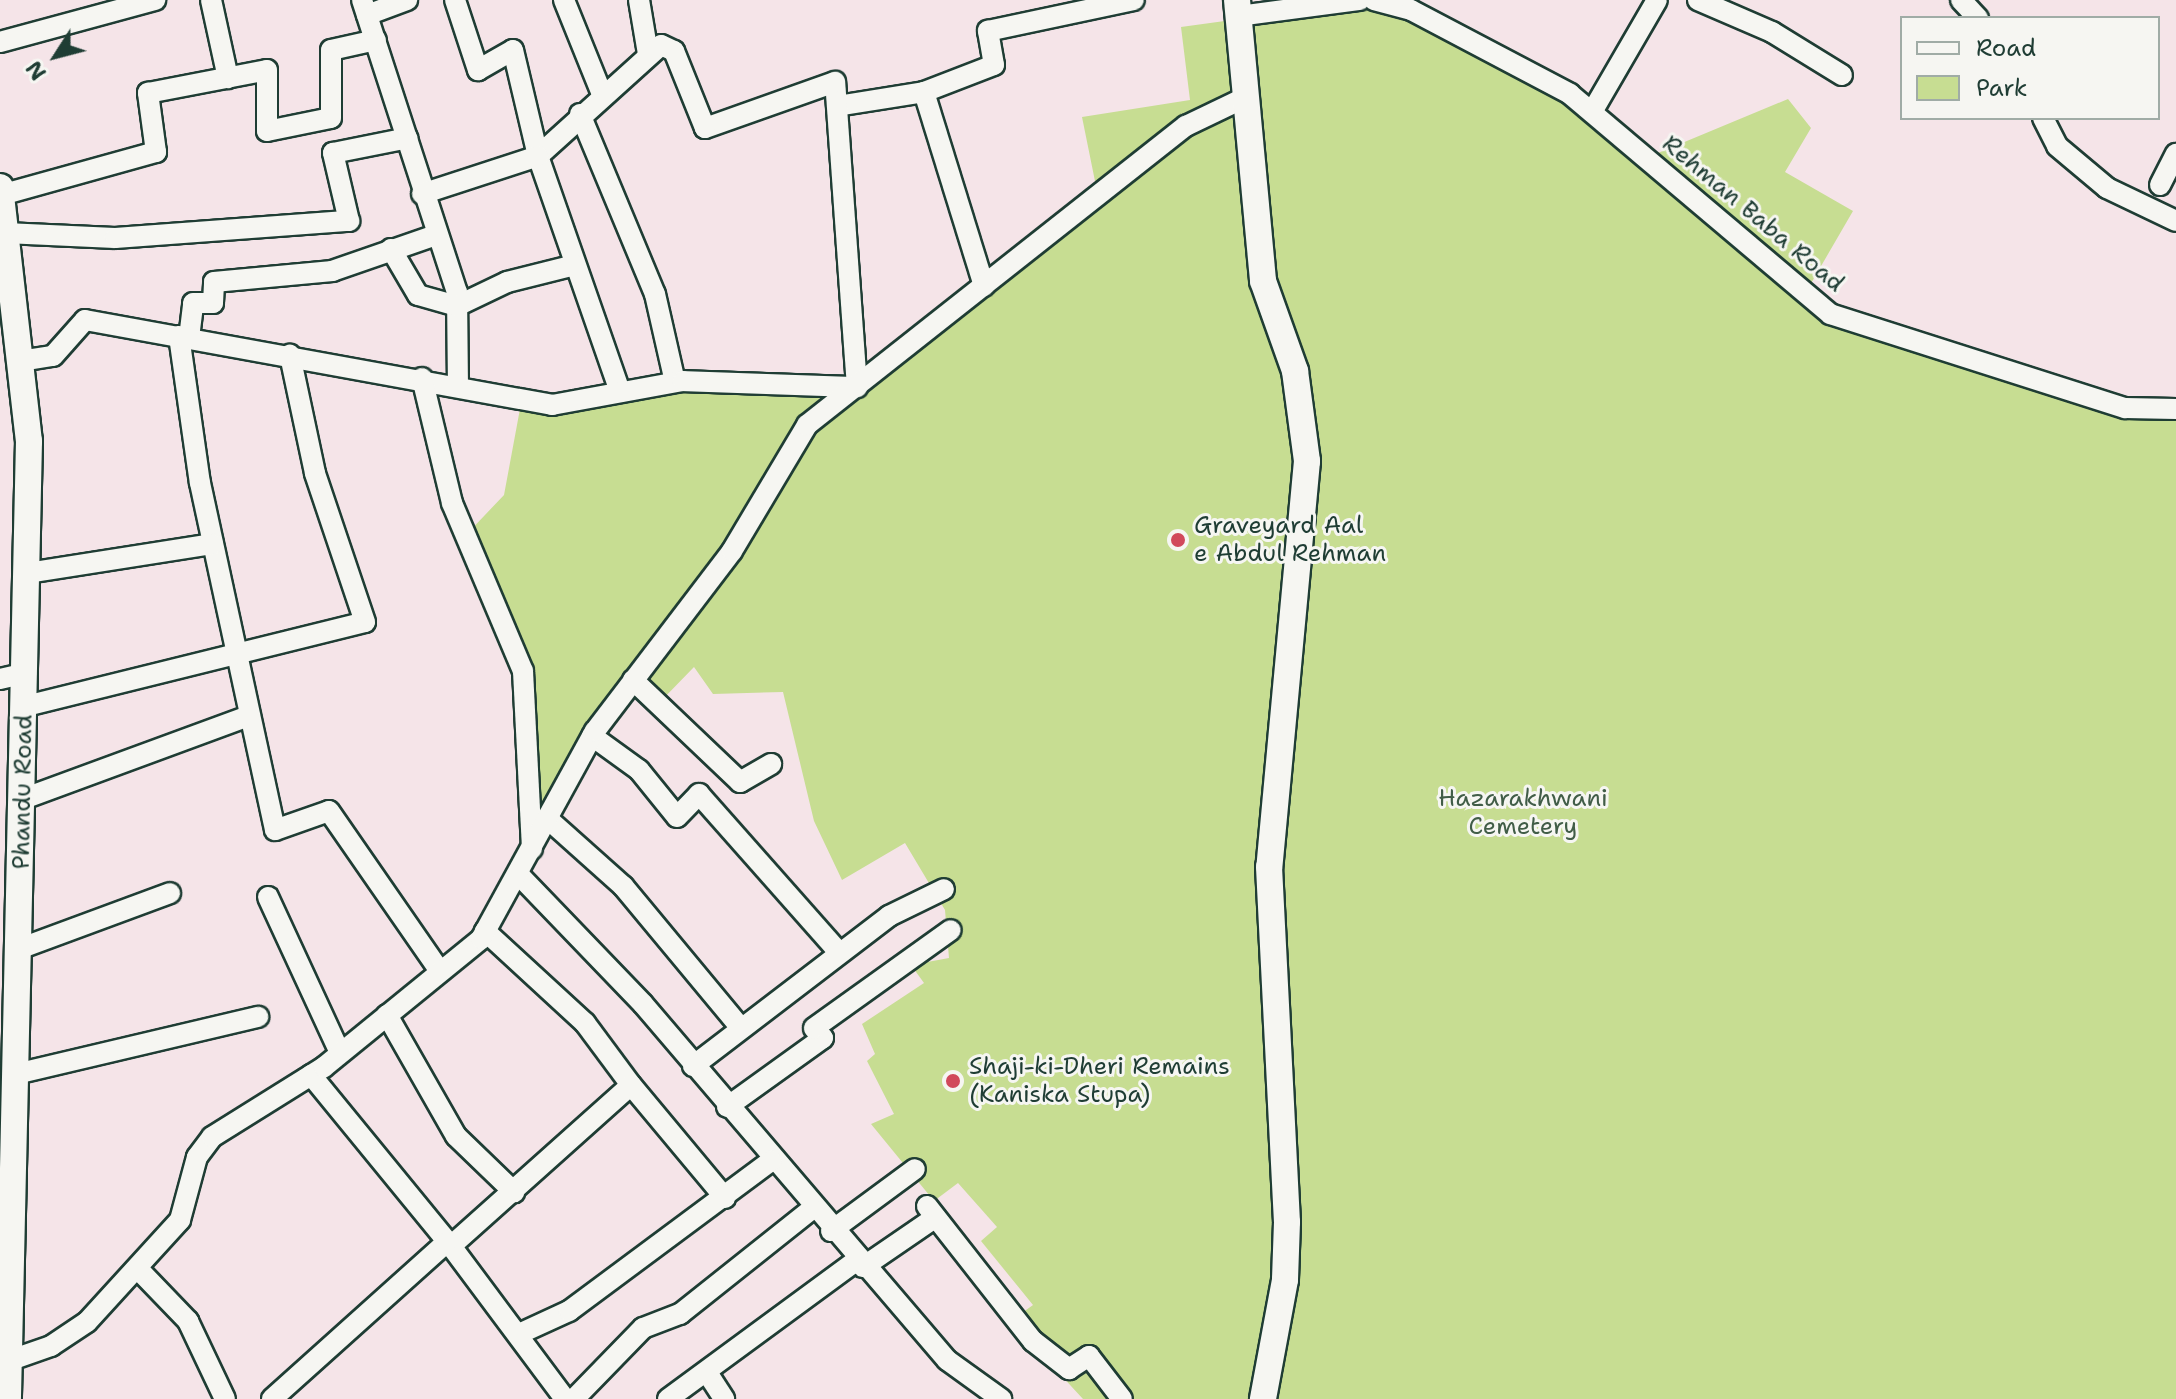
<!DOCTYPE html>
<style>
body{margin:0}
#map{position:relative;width:2176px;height:1399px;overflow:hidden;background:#f5e4e8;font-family:"Shantell Sans",sans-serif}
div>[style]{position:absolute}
.green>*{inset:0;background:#c7dd92}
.roads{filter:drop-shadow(2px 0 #1f3d34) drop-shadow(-2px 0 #1f3d34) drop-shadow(0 2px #1f3d34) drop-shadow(0 -2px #1f3d34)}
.minor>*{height:20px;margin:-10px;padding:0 10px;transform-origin:10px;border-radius:10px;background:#f6f6f2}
.major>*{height:26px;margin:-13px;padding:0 13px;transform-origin:13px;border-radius:13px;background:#f6f6f2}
.dots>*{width:22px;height:22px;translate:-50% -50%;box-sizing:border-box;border:4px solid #f6f6f2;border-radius:50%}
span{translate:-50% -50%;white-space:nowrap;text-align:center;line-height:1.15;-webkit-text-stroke:6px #f6f6f2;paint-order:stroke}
.street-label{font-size:24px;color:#1f3d34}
.poi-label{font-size:24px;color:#1f3d34}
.left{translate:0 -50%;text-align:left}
.park-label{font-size:24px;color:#415d47}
.legend{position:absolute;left:1900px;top:16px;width:260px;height:104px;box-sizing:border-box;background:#f6f6f2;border:2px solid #a0aca6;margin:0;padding:10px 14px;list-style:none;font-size:24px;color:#1f3d34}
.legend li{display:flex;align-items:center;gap:16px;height:40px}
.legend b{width:40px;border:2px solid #a0aca6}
.north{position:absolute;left:16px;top:16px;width:80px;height:80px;-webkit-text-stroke:6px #f6f6f2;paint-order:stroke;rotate:234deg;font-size:22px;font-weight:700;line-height:32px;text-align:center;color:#1f3d34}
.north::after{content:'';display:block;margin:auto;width:28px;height:36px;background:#1f3d34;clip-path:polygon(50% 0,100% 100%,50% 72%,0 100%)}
</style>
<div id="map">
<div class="green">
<div style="clip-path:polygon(1376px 0,1570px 94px,1646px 158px,1788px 99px,1811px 128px,1785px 172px,1853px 211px,1806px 292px,1830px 314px,2125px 407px,2176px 409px,2176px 1399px,1083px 1399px,1011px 1321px,1033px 1305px,981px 1241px,997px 1227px,958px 1183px,934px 1201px,871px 1124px,894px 1114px,867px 1061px,875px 1054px,862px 1024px,924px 983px,911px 965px,949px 958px,945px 910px,905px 843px,842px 880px,814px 821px,783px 692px,713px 694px,694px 667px,660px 702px,637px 675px,532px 849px,523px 671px,465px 536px,504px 495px,522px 398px,552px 405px,683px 381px,857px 387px,1098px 196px,1082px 117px,1190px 100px,1181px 27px)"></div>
</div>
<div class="roads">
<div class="minor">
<div style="left:211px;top:0;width:80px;rotate:77.7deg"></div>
<div style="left:362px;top:0;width:307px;rotate:72deg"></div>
<div style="left:457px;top:292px;width:92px;rotate:89.4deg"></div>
<div style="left:455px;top:0;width:74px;rotate:71.8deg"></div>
<div style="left:478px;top:70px;width:40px;rotate:-29.7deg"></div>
<div style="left:513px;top:50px;width:109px;rotate:76.7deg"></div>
<div style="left:538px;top:156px;width:250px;rotate:70.8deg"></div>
<div style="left:564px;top:0;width:101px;rotate:68deg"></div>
<div style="left:639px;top:0;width:55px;rotate:80.5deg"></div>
<div style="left:1374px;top:0;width:38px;rotate:15deg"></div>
<div style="left:1411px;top:10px;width:180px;rotate:27.8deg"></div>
<div style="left:1570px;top:94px;width:341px;rotate:40.2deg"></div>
<div style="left:1830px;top:314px;width:310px;rotate:17.7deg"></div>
<div style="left:2125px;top:408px;width:51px;rotate:1.1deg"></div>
<div style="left:1698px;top:0;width:81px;rotate:23.4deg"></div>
<div style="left:1772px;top:32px;width:82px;rotate:31.6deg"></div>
<div style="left:1961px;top:0;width:25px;rotate:47deg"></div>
<div style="left:367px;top:15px;width:43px;rotate:-20.6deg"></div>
<div style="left:1238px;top:16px;width:123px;rotate:-7.5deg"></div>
<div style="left:0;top:42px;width:161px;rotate:-15.2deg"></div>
<div style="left:924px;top:92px;width:203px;rotate:72.8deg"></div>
<div style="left:837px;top:106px;width:88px;rotate:-9.1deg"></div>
<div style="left:924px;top:92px;width:75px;rotate:-21.1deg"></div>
<div style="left:994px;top:65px;width:35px;rotate:-100deg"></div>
<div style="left:988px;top:31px;width:149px;rotate:-12deg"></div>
<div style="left:1592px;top:112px;width:129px;rotate:-59.9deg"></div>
<div style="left:580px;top:114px;width:195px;rotate:67.4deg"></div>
<div style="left:655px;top:294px;width:90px;rotate:77.2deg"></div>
<div style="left:2043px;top:118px;width:31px;rotate:63deg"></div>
<div style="left:2057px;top:146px;width:65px;rotate:40deg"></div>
<div style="left:2107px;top:188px;width:76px;rotate:25.6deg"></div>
<div style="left:2160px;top:185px;width:35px;rotate:-63deg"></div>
<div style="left:1px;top:195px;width:161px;rotate:-15.5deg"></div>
<div style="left:156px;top:152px;width:60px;rotate:-97.7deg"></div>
<div style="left:148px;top:93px;width:121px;rotate:-10.9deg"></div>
<div style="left:267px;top:70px;width:61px;rotate:90deg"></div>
<div style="left:267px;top:131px;width:65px;rotate:-11.5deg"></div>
<div style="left:331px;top:118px;width:68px;rotate:-90deg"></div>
<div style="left:331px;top:50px;width:46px;rotate:-12.5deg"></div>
<div style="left:5px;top:233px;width:110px;rotate:2.6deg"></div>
<div style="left:115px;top:238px;width:235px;rotate:-4.2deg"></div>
<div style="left:349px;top:221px;width:70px;rotate:-103.2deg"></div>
<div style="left:333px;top:153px;width:76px;rotate:-11.3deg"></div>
<div style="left:391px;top:249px;width:53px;rotate:59.6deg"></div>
<div style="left:418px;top:295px;width:41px;rotate:15.8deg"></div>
<div style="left:457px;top:306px;width:55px;rotate:-25.6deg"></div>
<div style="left:507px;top:282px;width:70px;rotate:-14deg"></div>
<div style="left:179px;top:336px;width:148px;rotate:81.9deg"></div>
<div style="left:200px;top:483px;width:355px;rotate:77.8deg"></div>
<div style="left:275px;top:830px;width:57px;rotate:-19.4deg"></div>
<div style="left:329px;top:811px;width:193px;rotate:55.3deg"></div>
<div style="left:189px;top:338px;width:35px;rotate:-83deg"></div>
<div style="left:193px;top:303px;width:20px"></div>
<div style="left:213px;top:303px;width:21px;rotate:-87deg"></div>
<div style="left:214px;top:282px;width:119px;rotate:-5.3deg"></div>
<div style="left:332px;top:271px;width:110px;rotate:-19.1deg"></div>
<div style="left:20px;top:361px;width:33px;rotate:-9deg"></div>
<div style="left:53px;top:356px;width:48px;rotate:-48.4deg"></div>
<div style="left:85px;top:320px;width:475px;rotate:10.3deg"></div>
<div style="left:552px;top:405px;width:133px;rotate:-10.4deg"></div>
<div style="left:683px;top:381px;width:174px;rotate:2deg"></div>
<div style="left:857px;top:387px;width:306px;rotate:-94.1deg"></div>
<div style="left:835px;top:82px;width:138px;rotate:160.5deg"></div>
<div style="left:705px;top:128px;width:83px;rotate:-111.9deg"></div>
<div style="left:674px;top:51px;width:14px;rotate:-155deg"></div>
<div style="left:661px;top:45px;width:166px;rotate:137.9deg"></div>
<div style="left:538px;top:156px;width:122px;rotate:161.9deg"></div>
<div style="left:422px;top:378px;width:129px;rotate:76.5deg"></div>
<div style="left:452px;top:503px;width:182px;rotate:67.1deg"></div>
<div style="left:523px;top:671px;width:178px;rotate:87.1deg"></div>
<div style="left:27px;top:573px;width:188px;rotate:-8.9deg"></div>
<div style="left:0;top:679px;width:27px;rotate:-13deg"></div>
<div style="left:633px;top:680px;width:148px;rotate:43.6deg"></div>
<div style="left:740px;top:782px;width:36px;rotate:-30deg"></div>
<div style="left:26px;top:706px;width:349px;rotate:-13.9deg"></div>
<div style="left:365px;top:622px;width:157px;rotate:-108.6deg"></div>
<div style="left:315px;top:473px;width:121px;rotate:-102deg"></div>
<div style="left:592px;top:736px;width:58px;rotate:35.9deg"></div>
<div style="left:639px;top:770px;width:60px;rotate:51deg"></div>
<div style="left:677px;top:817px;width:32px;rotate:-46deg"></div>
<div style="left:699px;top:794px;width:211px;rotate:48.5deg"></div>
<div style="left:23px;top:799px;width:240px;rotate:-20.2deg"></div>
<div style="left:548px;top:819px;width:101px;rotate:41.8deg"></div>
<div style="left:623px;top:886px;width:185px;rotate:50.3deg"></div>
<div style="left:518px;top:874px;width:180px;rotate:46.1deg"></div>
<div style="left:643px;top:1004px;width:468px;rotate:49.5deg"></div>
<div style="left:947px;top:1360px;width:67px;rotate:35.8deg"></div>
<div style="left:268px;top:897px;width:172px;rotate:65.2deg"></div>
<div style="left:485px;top:931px;width:136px;rotate:42.6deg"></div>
<div style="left:585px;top:1023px;width:77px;rotate:53.4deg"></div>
<div style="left:19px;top:949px;width:161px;rotate:-20.3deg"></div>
<div style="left:387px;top:1015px;width:139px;rotate:60.3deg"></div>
<div style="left:456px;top:1136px;width:81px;rotate:44deg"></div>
<div style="left:693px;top:1066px;width:247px;rotate:-37.4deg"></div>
<div style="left:889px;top:916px;width:61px;rotate:-26.1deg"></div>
<div style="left:16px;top:1074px;width:249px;rotate:-13.3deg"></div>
<div style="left:311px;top:1075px;width:221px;rotate:50.7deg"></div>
<div style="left:451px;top:1246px;width:241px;rotate:-41.8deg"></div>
<div style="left:631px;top:1085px;width:147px;rotate:50.2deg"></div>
<div style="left:727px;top:1107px;width:118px;rotate:-35.7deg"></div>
<div style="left:823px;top:1038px;width:13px;rotate:-132deg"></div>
<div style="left:814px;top:1028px;width:168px;rotate:-35.6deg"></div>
<div style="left:927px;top:1206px;width:172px;rotate:51.9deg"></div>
<div style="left:1033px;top:1341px;width:46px;rotate:37.9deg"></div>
<div style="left:1069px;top:1369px;width:24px;rotate:-33deg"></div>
<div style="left:1089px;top:1356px;width:54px;rotate:52.5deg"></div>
<div style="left:831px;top:1231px;width:104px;rotate:-36.4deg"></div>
<div style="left:451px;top:1246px;width:191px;rotate:53.3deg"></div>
<div style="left:863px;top:1267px;width:88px;rotate:-34.4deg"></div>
<div style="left:139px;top:1270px;width:71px;rotate:46.1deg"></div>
<div style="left:188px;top:1321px;width:86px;rotate:64.6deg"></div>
<div style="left:521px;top:1333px;width:53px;rotate:-24.6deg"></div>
<div style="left:569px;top:1311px;width:252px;rotate:-36.6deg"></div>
<div style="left:0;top:1355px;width:10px;rotate:37deg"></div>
<div style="left:8px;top:1361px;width:46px;rotate:-19.2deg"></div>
<div style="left:51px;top:1346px;width:43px;rotate:-33.7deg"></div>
<div style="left:87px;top:1322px;width:138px;rotate:-47.6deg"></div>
<div style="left:180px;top:1220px;width:65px;rotate:-74.9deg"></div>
<div style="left:197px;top:1157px;width:25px;rotate:-53deg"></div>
<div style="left:212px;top:1137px;width:132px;rotate:-32deg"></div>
<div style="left:324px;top:1067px;width:203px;rotate:-39.2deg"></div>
<div style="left:481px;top:939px;width:237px;rotate:-61.3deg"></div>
<div style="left:595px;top:731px;width:226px;rotate:-52.7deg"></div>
<div style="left:732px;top:551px;width:147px;rotate:-59.2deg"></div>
<div style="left:807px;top:425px;width:483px;rotate:-38.3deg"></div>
<div style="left:1186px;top:126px;width:62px;rotate:-25.7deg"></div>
<div style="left:708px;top:1374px;width:30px;rotate:57deg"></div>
<div style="left:272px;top:1399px;width:235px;rotate:-41.9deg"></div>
<div style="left:574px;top:1399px;width:99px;rotate:-45.8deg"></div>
<div style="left:643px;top:1328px;width:40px;rotate:-21deg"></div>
<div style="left:680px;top:1314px;width:169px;rotate:-38.5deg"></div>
<div style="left:668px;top:1399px;width:235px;rotate:-36.3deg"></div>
</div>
<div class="major">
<div style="left:1237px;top:0;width:282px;rotate:84.7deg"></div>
<div style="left:1263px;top:281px;width:96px;rotate:70.4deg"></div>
<div style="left:1295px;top:371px;width:91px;rotate:82.4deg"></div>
<div style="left:1307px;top:461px;width:408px;rotate:95.3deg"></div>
<div style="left:1269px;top:867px;width:355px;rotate:87.1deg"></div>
<div style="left:1287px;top:1222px;width:58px;rotate:92deg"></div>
<div style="left:1285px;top:1280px;width:121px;rotate:100.5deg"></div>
<div style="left:0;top:187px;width:256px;rotate:83.5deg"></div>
<div style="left:29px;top:441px;width:958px;rotate:91.26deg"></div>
</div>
</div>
<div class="dots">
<div style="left:1178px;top:540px;background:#d1495b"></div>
<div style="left:953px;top:1081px;background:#d1495b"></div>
</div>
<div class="street-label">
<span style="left:1753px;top:214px;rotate:40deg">Rehman Baba Road</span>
<span style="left:23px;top:792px;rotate:-89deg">Phandu Road</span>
</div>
<div class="poi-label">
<span class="left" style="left:1194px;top:540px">Graveyard Aal<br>e Abdul Rehman</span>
<span class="left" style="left:969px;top:1081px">Shaji-ki-Dheri Remains<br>(Kaniska Stupa)</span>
</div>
<div class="park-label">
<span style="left:1523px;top:813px">Hazarakhwani<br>Cemetery</span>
</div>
<ul class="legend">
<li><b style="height:10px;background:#f6f6f2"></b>Road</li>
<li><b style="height:22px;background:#c7dd92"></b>Park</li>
</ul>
<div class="north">N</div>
</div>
